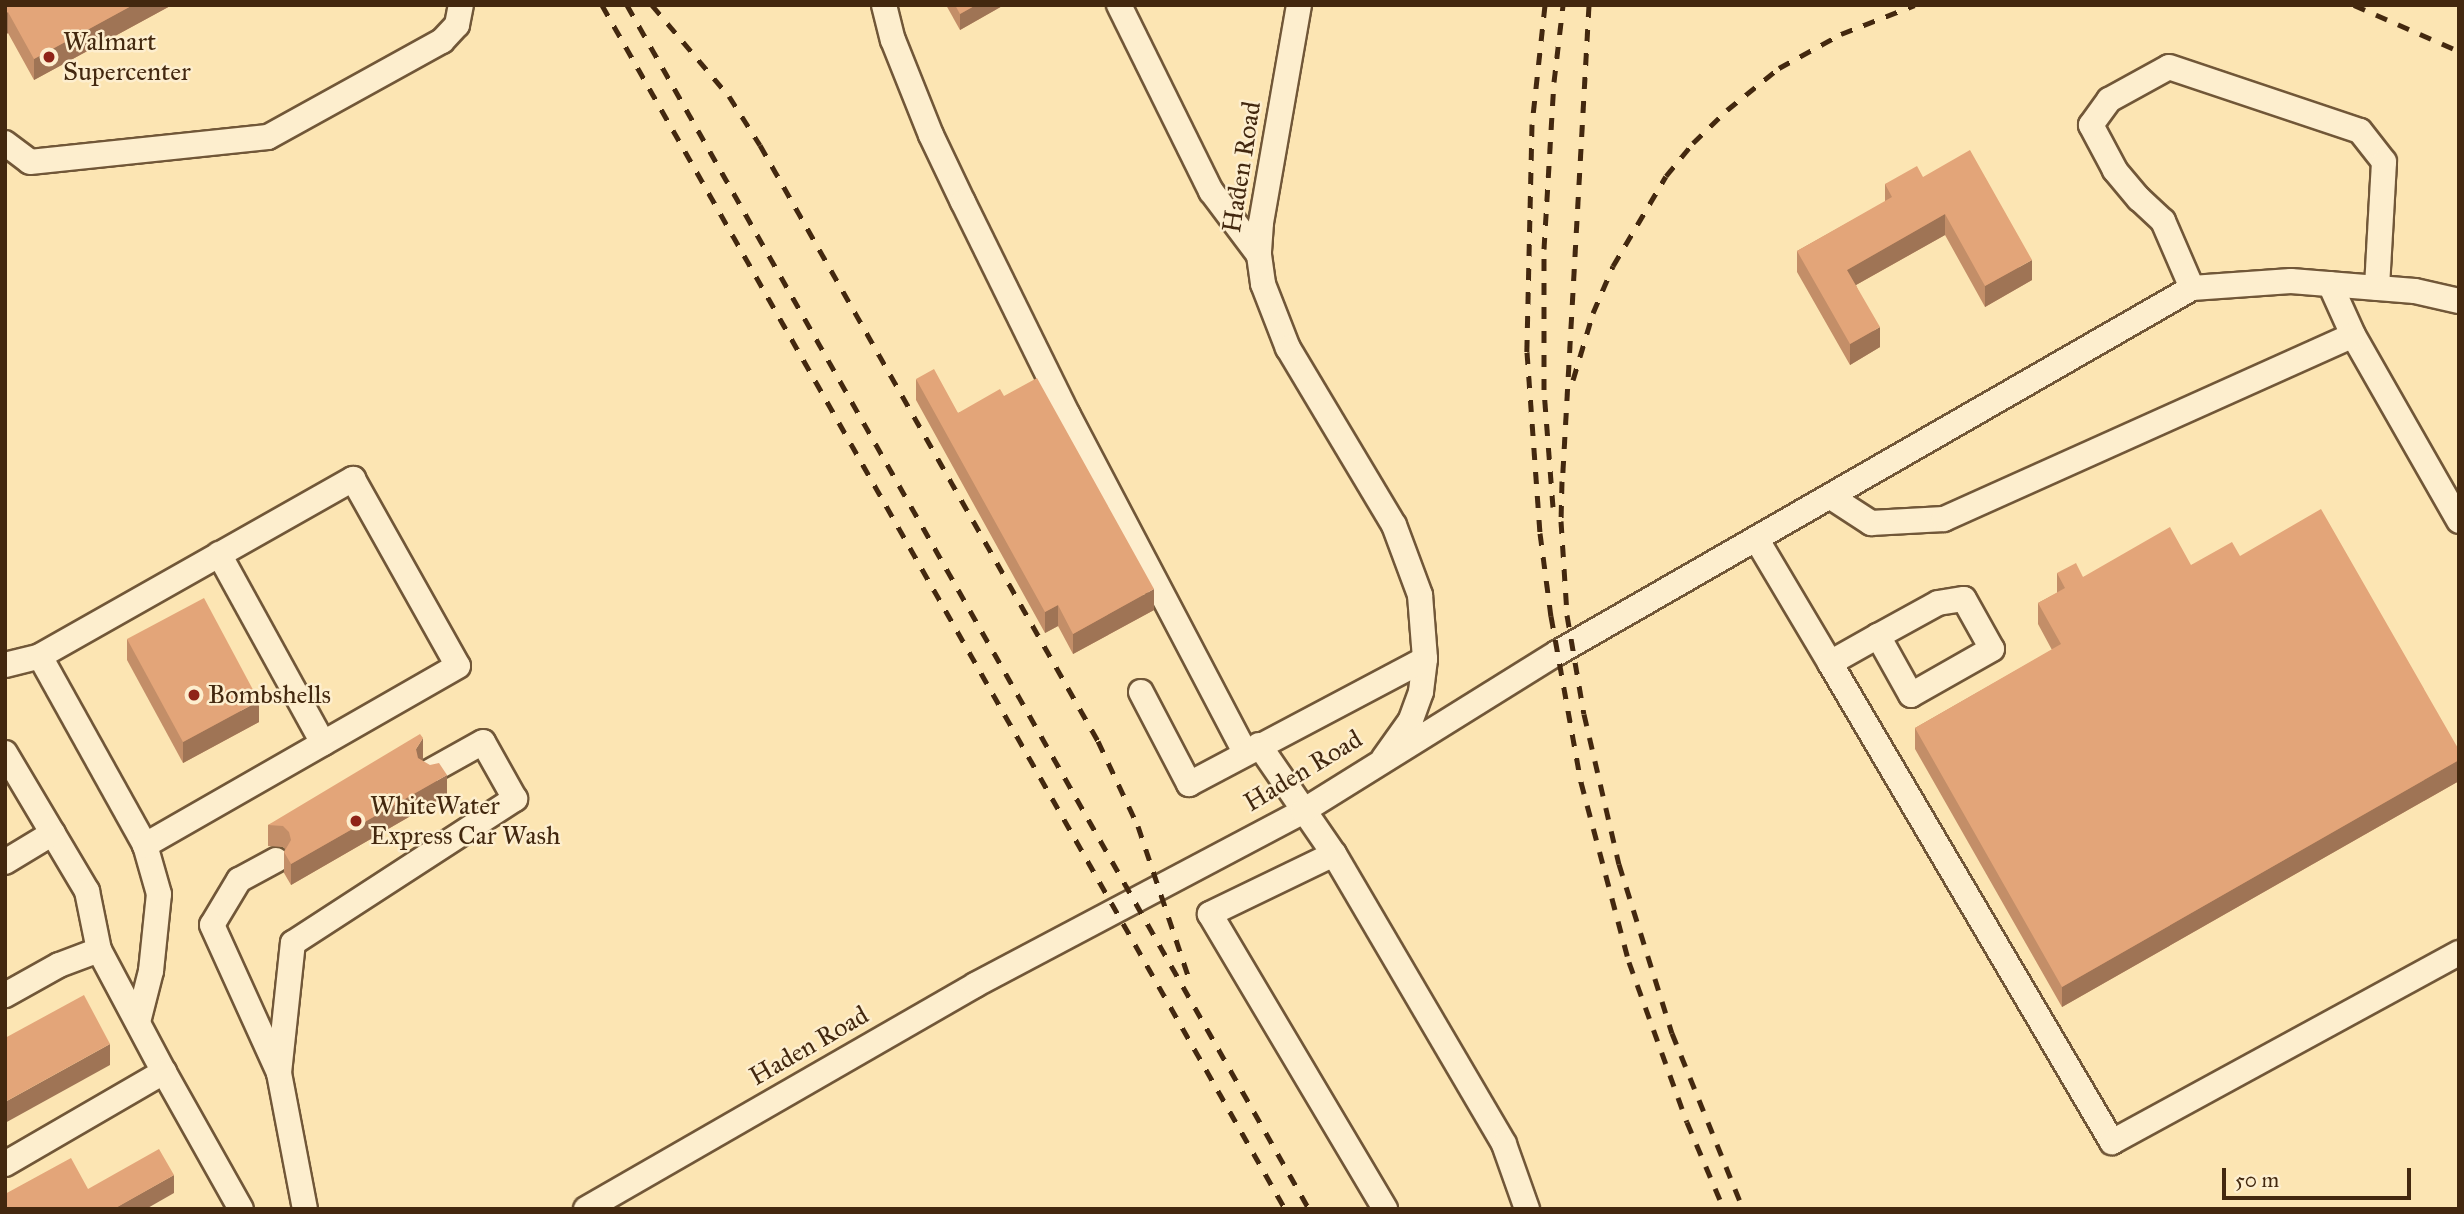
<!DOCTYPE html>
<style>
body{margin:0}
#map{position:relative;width:2464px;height:1214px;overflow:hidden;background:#fce5b3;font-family:"IM FELL Great Primer",serif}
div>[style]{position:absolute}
.roads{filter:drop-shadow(2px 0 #715738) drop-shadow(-2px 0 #715738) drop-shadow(0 2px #715738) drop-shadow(0 -2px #715738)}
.minor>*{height:24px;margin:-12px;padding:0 12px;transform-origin:12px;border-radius:12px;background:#fdeece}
.rail>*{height:5px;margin-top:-2.5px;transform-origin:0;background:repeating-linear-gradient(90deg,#43280f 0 12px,transparent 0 24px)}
.wall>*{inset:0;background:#c38e68}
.shaded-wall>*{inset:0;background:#9f7455}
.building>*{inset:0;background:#e3a579}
.dots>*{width:19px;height:19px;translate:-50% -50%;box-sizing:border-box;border:4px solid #fdeece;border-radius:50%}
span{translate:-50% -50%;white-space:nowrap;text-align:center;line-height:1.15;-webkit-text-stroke:5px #fdeece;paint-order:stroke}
.poi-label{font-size:26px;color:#43280f}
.left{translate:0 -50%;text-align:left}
.street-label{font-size:26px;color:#43280f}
.frame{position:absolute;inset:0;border:7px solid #43280f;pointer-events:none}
.scale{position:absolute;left:2222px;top:1168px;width:189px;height:32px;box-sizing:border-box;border:4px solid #43280f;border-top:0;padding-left:9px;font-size:21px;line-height:24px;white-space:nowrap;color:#43280f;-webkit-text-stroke:5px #fdeece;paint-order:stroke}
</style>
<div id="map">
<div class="roads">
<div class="minor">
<div style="left:884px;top:5px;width:36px;rotate:76deg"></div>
<div style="left:893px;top:40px;width:102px;rotate:68.2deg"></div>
<div style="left:931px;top:135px;width:74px;rotate:64.5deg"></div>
<div style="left:963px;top:202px;width:237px;rotate:63.8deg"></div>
<div style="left:1068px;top:415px;width:381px;rotate:62.3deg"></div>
<div style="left:1119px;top:5px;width:208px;rotate:63.7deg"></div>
<div style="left:1211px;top:191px;width:80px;rotate:53.1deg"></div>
<div style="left:1299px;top:5px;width:221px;rotate:99.9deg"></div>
<div style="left:1261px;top:223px;width:32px;rotate:94deg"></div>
<div style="left:1259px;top:255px;width:29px;rotate:82deg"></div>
<div style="left:1263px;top:284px;width:69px;rotate:68.7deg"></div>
<div style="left:1288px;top:348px;width:206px;rotate:59.1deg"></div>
<div style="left:1394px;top:525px;width:75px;rotate:69.6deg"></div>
<div style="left:1420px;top:595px;width:64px;rotate:85.5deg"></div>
<div style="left:1425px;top:659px;width:33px;rotate:97deg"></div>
<div style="left:1421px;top:692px;width:30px;rotate:110deg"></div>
<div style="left:1411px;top:720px;width:47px;rotate:125.4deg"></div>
<div style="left:5px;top:143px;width:31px;rotate:37deg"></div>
<div style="left:30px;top:162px;width:239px;rotate:-6deg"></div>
<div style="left:268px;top:137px;width:199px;rotate:-28.9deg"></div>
<div style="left:442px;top:41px;width:22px;rotate:-47deg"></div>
<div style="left:457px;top:25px;width:20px;rotate:-79deg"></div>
<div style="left:2330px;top:284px;width:56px;rotate:65.7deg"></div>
<div style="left:2353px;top:335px;width:214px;rotate:60.3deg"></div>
<div style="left:2192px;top:288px;width:73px;rotate:-113.4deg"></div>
<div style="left:2163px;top:221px;width:33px;rotate:-137deg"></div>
<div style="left:2139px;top:199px;width:38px;rotate:-130deg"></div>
<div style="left:2115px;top:170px;width:51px;rotate:-118.1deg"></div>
<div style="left:2091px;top:125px;width:31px;rotate:-54deg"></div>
<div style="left:2109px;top:100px;width:68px;rotate:-28.8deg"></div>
<div style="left:2169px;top:67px;width:201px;rotate:18.5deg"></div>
<div style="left:2360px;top:131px;width:39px;rotate:52deg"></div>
<div style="left:2384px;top:162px;width:126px;rotate:93.2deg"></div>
<div style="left:1831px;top:497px;width:48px;rotate:33deg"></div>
<div style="left:1871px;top:523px;width:73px;rotate:-3.1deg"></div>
<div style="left:1944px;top:519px;width:448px;rotate:-24.2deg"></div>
<div style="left:1757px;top:540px;width:143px;rotate:59.3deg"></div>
<div style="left:1830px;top:663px;width:55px;rotate:-29.4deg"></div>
<div style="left:1878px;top:636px;width:68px;rotate:-28.8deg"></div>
<div style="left:1938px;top:603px;width:26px;rotate:-9deg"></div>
<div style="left:1964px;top:599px;width:57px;rotate:60.8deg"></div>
<div style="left:1992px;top:649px;width:93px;rotate:150.4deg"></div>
<div style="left:1911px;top:695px;width:68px;rotate:-119.2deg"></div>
<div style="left:219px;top:554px;width:216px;rotate:61.2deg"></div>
<div style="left:1830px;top:663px;width:556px;rotate:59.51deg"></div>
<div style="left:2112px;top:1142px;width:395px;rotate:-28.6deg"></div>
<div style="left:5px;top:665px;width:36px;rotate:-14deg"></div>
<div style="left:1141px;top:692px;width:104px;rotate:62.4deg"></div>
<div style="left:1189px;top:784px;width:267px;rotate:-27.9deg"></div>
<div style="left:1259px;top:745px;width:132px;rotate:55.5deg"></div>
<div style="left:1334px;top:854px;width:336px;rotate:59.6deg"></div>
<div style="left:1504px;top:1144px;width:69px;rotate:70.5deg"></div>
<div style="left:5px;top:753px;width:161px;rotate:59.3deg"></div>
<div style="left:87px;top:891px;width:60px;rotate:78.5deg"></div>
<div style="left:99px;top:950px;width:43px;rotate:159.4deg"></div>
<div style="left:59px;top:965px;width:62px;rotate:150.9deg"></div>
<div style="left:1334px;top:854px;width:138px;rotate:154.2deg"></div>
<div style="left:1210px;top:914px;width:343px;rotate:59.3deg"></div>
<div style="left:276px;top:860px;width:42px;rotate:151.6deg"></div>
<div style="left:239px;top:880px;width:52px;rotate:121deg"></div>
<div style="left:212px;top:925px;width:162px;rotate:65.6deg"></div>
<div style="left:279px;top:1073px;width:138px;rotate:79.2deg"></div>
<div style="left:5px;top:862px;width:56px;rotate:-31.1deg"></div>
<div style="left:99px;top:950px;width:138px;rotate:62deg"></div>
<div style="left:138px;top:1022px;width:53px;rotate:-75.7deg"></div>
<div style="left:151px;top:971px;width:77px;rotate:-84.1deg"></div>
<div style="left:159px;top:894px;width:51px;rotate:-105.9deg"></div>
<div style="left:145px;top:845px;width:216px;rotate:-119.1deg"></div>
<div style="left:40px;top:656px;width:360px;rotate:-29.5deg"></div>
<div style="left:353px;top:479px;width:214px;rotate:60.7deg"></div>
<div style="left:458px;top:666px;width:361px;rotate:150.2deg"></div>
<div style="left:279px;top:1073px;width:131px;rotate:-83.9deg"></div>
<div style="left:293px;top:943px;width:265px;rotate:-33deg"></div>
<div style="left:515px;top:799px;width:65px;rotate:-119.3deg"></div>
<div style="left:483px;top:742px;width:60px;rotate:150.9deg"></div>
<div style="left:5px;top:1164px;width:184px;rotate:-30.1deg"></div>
<div style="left:164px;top:1072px;width:157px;rotate:60.7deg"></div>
<div style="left:586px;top:1209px;width:449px;rotate:-29.9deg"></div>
<div style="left:975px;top:985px;width:371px;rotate:-27.9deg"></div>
<div style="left:1303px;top:811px;width:299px;rotate:-31.9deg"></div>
<div style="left:1557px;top:653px;width:732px;rotate:-29.89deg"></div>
<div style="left:2192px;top:288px;width:99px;rotate:-4deg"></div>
<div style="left:2291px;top:281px;width:124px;rotate:4.6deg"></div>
<div style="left:2415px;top:291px;width:45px;rotate:12.8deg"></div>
</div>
</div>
<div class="rail">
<div style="left:602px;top:5px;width:1384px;rotate:60.43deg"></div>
<div style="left:627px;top:5px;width:1384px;rotate:60.47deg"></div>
<div style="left:652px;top:5px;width:119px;rotate:49.8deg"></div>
<div style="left:729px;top:96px;width:58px;rotate:57.7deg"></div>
<div style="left:760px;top:145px;width:685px;rotate:60.44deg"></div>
<div style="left:1098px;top:741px;width:94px;rotate:64.8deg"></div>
<div style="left:1138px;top:826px;width:167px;rotate:71.5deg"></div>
<div style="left:1545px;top:5px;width:120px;rotate:96.2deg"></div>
<div style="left:1532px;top:124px;width:228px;rotate:91.3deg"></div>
<div style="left:1527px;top:352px;width:181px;rotate:85.9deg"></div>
<div style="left:1540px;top:533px;width:84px;rotate:82.5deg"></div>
<div style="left:1551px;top:616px;width:169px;rotate:79.8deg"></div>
<div style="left:1581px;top:782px;width:186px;rotate:75.1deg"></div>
<div style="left:1629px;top:962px;width:170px;rotate:70.1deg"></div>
<div style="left:1687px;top:1122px;width:95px;rotate:67deg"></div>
<div style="left:1589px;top:5px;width:477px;rotate:93.2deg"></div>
<div style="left:1562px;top:481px;width:40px;rotate:91.4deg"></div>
<div style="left:1561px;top:521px;width:94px;rotate:86.3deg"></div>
<div style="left:1567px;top:615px;width:100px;rotate:80.3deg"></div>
<div style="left:1584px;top:714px;width:154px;rotate:76.9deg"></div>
<div style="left:1619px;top:864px;width:177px;rotate:72.6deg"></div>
<div style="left:1672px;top:1033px;width:190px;rotate:68deg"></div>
<div style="left:2354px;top:5px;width:115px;rotate:23.7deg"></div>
<div style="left:1573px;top:380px;width:70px;rotate:-73.4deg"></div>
<div style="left:1593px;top:313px;width:51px;rotate:-66.9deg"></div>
<div style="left:1613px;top:266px;width:104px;rotate:-59.5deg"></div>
<div style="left:1666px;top:176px;width:43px;rotate:-50.7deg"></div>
<div style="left:1693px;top:143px;width:47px;rotate:-44.1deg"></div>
<div style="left:1727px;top:110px;width:67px;rotate:-38.9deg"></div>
<div style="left:1779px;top:68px;width:71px;rotate:-28.7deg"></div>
<div style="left:1841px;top:34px;width:79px;rotate:-21.4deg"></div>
<div style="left:1553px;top:507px;width:117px;rotate:-94.4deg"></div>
<div style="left:1544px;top:390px;width:141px;rotate:-90deg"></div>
<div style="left:1544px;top:249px;width:167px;rotate:-86.6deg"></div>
<div style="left:1554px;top:82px;width:78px;rotate:-83.3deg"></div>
</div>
<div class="wall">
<div style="clip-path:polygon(5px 5px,172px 5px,34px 80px,8px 33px,5px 35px)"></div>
<div style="clip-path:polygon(946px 5px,1004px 5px,960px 30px)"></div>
<div style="clip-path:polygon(1923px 177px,2032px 280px,1985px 307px,1945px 235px,1856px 285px,1880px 347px,1850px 365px,1797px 272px,1797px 251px,1885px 202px,1885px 184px)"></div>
<div style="clip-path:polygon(916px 379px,958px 413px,1004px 396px,1154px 610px,1073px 654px,1058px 626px,1045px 633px,916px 400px)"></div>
<div style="clip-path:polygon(2240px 556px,2459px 750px,2459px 781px,2062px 1007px,1915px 749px,1915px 728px,2052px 650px,2038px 624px,2038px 603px,2057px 593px,2057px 573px,2083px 577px,2191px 565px)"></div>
<div style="clip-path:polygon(127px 639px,259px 722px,183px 763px,127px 660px)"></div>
<div style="clip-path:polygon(423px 759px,422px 760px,447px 795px,291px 885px,284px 873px,284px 852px,285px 849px,283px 847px,268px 846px,268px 825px)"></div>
</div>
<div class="shaded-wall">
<div style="clip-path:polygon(133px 5px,172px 5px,34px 80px,34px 59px)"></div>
<div style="clip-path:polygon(976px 5px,1004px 5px,960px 30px,960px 14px)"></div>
<div style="clip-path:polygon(8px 12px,8px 33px,5px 35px,5px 14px)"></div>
<div style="clip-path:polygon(1945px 214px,1945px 235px,1847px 290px,1847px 270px)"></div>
<div style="clip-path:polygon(2032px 260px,2032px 280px,1985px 307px,1985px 286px)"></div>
<div style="clip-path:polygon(1880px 327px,1880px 347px,1850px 365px,1850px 344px)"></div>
<div style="clip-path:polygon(1154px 589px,1154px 610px,1073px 654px,1073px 634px)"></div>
<div style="clip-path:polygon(1058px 605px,1058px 626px,1045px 633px,1045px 612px)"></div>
<div style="clip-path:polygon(259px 701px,259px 722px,183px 763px,183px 742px)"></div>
<div style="clip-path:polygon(423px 738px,423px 759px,416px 770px,416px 749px)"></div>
<div style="clip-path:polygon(2459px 760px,2459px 781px,2062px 1007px,2062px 987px)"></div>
<div style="clip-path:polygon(447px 775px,447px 795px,291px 885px,291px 864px)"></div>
<div style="clip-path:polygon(110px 1044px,110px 1065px,5px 1123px,5px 1102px)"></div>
<div style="clip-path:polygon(174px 1175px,174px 1193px,146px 1209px,113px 1209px)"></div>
</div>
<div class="building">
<div style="clip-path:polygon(5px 5px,133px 5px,34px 59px,8px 12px,5px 14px)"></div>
<div style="clip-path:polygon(955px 5px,976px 5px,960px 14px)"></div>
<div style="clip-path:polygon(1970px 150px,2032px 260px,1985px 286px,1945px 214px,1847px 270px,1880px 327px,1850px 344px,1797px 251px,1892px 197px,1885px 184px,1917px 166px,1923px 177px)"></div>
<div style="clip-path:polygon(934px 369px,958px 413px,1000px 389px,1004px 396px,1037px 378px,1154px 589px,1073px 634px,1058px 605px,1045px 612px,916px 379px)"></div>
<div style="clip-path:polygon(2321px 509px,2459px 750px,2459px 760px,2062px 987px,1915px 728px,2061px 644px,2038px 603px,2065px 588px,2057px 573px,2076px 563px,2083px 577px,2170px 527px,2191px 565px,2232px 542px,2240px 556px)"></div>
<div style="clip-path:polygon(204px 598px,259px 701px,183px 742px,127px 639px)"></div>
<div style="clip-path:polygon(420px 734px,423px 738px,416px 749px,418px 758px,430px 765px,439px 763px,447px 775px,291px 864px,284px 852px,291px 840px,289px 832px,283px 826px,268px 825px)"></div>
<div style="clip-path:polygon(84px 995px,110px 1044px,5px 1102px,5px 1038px)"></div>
<div style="clip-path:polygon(159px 1149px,174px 1175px,114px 1209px,5px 1209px,5px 1194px,71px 1158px,88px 1189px)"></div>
</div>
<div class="dots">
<div style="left:49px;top:57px;background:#8f2418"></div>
<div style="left:194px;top:695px;background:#8f2418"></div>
<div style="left:356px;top:821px;background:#8f2418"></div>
</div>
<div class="poi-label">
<span class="left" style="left:63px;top:57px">Walmart<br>Supercenter</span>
<span class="left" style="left:208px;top:695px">Bombshells</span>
<span class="left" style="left:370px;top:821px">WhiteWater<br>Express Car Wash</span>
</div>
<div class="street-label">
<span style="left:1242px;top:167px;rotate:-81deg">Haden Road</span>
<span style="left:1303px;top:771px;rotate:-31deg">Haden Road</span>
<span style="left:809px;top:1046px;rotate:-30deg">Haden Road</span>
</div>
<div class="frame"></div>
<div class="scale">50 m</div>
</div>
